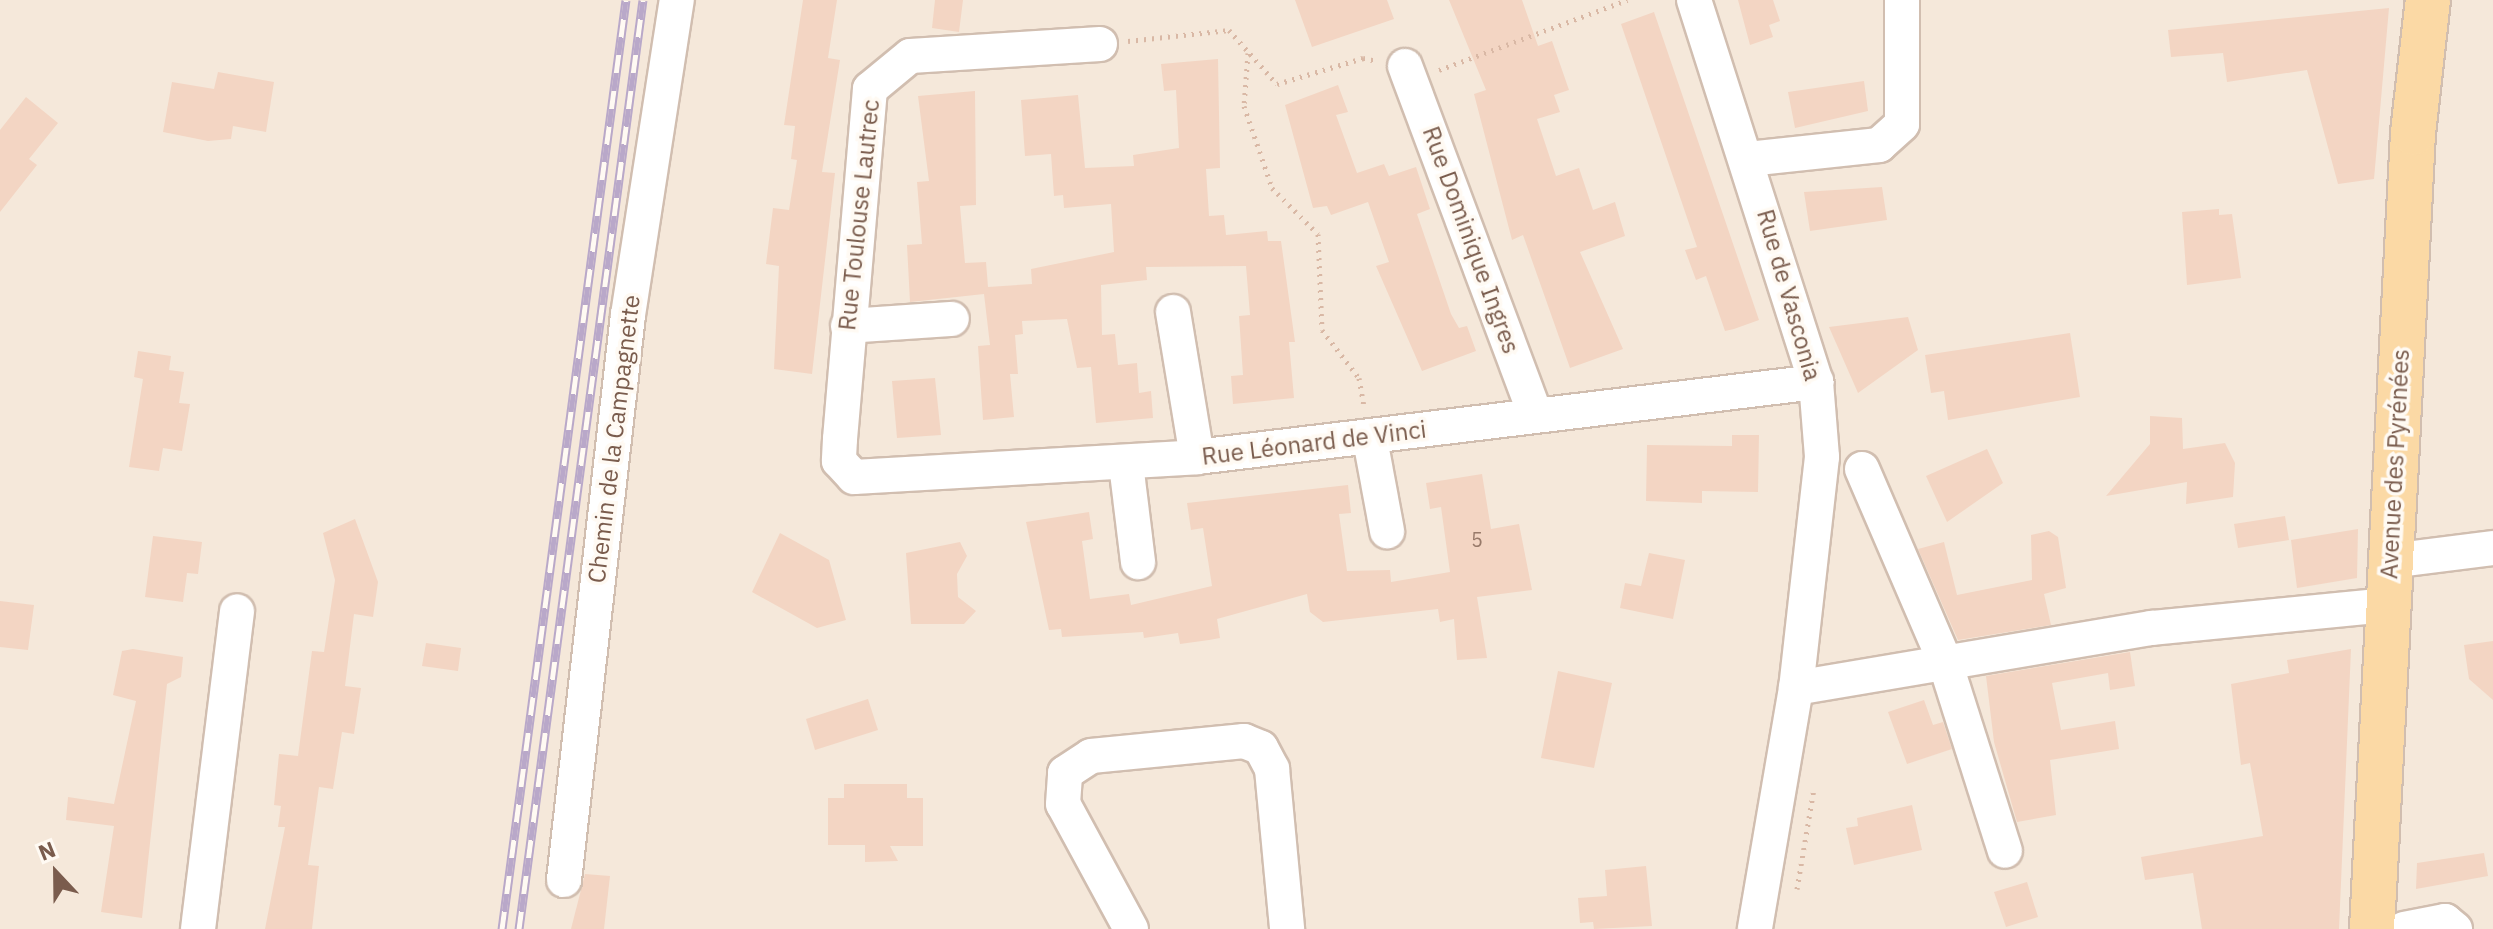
<!DOCTYPE html>
<meta charset="utf-8">
<style>
body{margin:0}
#map{position:relative;width:2493px;height:929px;overflow:hidden;background:#fdf6ec;font-family:"IBM Plex Sans",sans-serif}
div>[style]{position:absolute}
.residential>*{inset:0;background:#f5e8da}
.building>*{inset:0;background:#f3d5c3}
.path>*{height:5px;margin-top:-2.5px;transform-origin:0;background:repeating-linear-gradient(90deg,#d9b8a5 0 2px,transparent 0 8px)}
.roads{filter:drop-shadow(2px 0 #d1beb0) drop-shadow(-2px 0 #d1beb0) drop-shadow(0 2px #d1beb0) drop-shadow(0 -2px #d1beb0)}
.minor>*{height:34px;margin:-17px;padding:0 17px;transform-origin:17px;border-radius:17px;background:#fff}
.major>*{height:44px;margin:-22px;padding:0 22px;transform-origin:22px;border-radius:22px;background:#fbd9a5}
.rail>*{height:9px;margin-top:-4.5px;transform-origin:0;background:repeating-linear-gradient(90deg,#fffaf3 0 18px,#b9a8c9 0 36px);box-sizing:border-box;border-block:2px solid #b9a8c9}
span{translate:-50% -50%;white-space:nowrap;text-align:center;line-height:1.15;-webkit-text-stroke:7px #fffaf3;paint-order:stroke}
.number-label{font-size:20px;color:#987a6a}
.number-label span{-webkit-text-stroke-width:0}
.street-label{font-size:24px;color:#7a5c4d}
.north{position:absolute;left:16px;top:833px;width:80px;height:80px;-webkit-text-stroke:6px #fffaf3;paint-order:stroke;rotate:338deg;font-size:22px;font-weight:700;line-height:32px;text-align:center;color:#7a5c4d}
.north::after{content:'';display:block;margin:auto;width:28px;height:36px;background:#7a5c4d;clip-path:polygon(50% 0,100% 100%,50% 72%,0 100%)}
</style>
<div id="map">
<div class="residential">
<div style="clip-path:polygon(0 0,2493px 0,2493px 929px,0 929px)"></div>
</div>
<div class="building">
<div style="clip-path:polygon(803px 0,837px 0,828px 58px,840px 60px,822px 172px,835px 173px,812px 374px,774px 369px,779px 266px,766px 264px,773px 208px,789px 210px,797px 160px,791px 159px,795px 126px,784px 125px)"></div>
<div style="clip-path:polygon(935px 0,963px 0,959px 32px,932px 28px)"></div>
<div style="clip-path:polygon(1295px 0,1387px 0,1394px 19px,1312px 47px)"></div>
<div style="clip-path:polygon(1449px 0,1522px 0,1538px 46px,1552px 41px,1569px 90px,1554px 95px,1560px 112px,1537px 119px,1556px 176px,1579px 168px,1593px 210px,1615px 202px,1625px 236px,1580px 252px,1623px 349px,1570px 368px,1523px 235px,1512px 240px,1474px 94px,1486px 90px)"></div>
<div style="clip-path:polygon(1738px 0,1773px 0,1780px 21px,1769px 25px,1773px 37px,1750px 45px)"></div>
<div style="clip-path:polygon(2389px 8px,2374px 179px,2338px 184px,2307px 70px,2227px 82px,2223px 53px,2171px 57px,2168px 30px)"></div>
<div style="clip-path:polygon(1654px 12px,1759px 320px,1734px 329px,1725px 331px,1706px 276px,1696px 280px,1685px 250px,1697px 247px,1621px 24px)"></div>
<div style="clip-path:polygon(1218px 59px,1220px 168px,1206px 169px,1209px 216px,1224px 215px,1226px 235px,1267px 231px,1268px 241px,1281px 241px,1295px 342px,1289px 342px,1294px 398px,1233px 404px,1231px 376px,1243px 375px,1239px 316px,1250px 315px,1246px 266px,1146px 267px,1147px 280px,1101px 285px,1102px 335px,1115px 334px,1118px 365px,1137px 363px,1139px 393px,1151px 391px,1153px 418px,1096px 423px,1091px 367px,1077px 368px,1067px 319px,1022px 321px,1023px 334px,1015px 335px,1018px 374px,1010px 374px,1014px 417px,983px 420px,978px 346px,990px 345px,984px 294px,910px 302px,907px 245px,922px 244px,917px 182px,929px 181px,918px 96px,975px 91px,976px 205px,960px 206px,965px 263px,986px 262px,988px 287px,1032px 284px,1031px 269px,1114px 252px,1111px 204px,1064px 208px,1063px 195px,1054px 196px,1051px 154px,1025px 156px,1021px 100px,1078px 95px,1085px 168px,1134px 166px,1133px 155px,1179px 148px,1176px 90px,1164px 91px,1161px 64px)"></div>
<div style="clip-path:polygon(218px 72px,274px 82px,266px 132px,233px 126px,231px 139px,208px 141px,163px 132px,172px 82px,214px 89px)"></div>
<div style="clip-path:polygon(1864px 81px,1868px 111px,1795px 128px,1788px 92px)"></div>
<div style="clip-path:polygon(1338px 85px,1348px 112px,1336px 115px,1357px 173px,1384px 164px,1389px 176px,1416px 167px,1430px 209px,1417px 214px,1451px 314px,1459px 328px,1467px 326px,1476px 351px,1422px 371px,1376px 266px,1389px 262px,1368px 202px,1331px 215px,1327px 206px,1313px 208px,1285px 105px)"></div>
<div style="clip-path:polygon(26px 97px,58px 123px,29px 159px,37px 165px,0 212px,0 130px)"></div>
<div style="clip-path:polygon(1882px 187px,1887px 220px,1810px 231px,1804px 192px)"></div>
<div style="clip-path:polygon(2219px 209px,2219px 215px,2232px 214px,2241px 278px,2187px 285px,2182px 212px)"></div>
<div style="clip-path:polygon(1908px 317px,1918px 350px,1858px 393px,1829px 327px)"></div>
<div style="clip-path:polygon(2070px 333px,2080px 397px,1948px 420px,1944px 391px,1931px 393px,1925px 355px)"></div>
<div style="clip-path:polygon(138px 351px,171px 356px,169px 370px,184px 372px,179px 403px,190px 404px,182px 451px,163px 448px,159px 471px,129px 467px,143px 379px,134px 377px)"></div>
<div style="clip-path:polygon(935px 378px,941px 435px,897px 438px,892px 381px)"></div>
<div style="clip-path:polygon(2150px 416px,2182px 418px,2183px 449px,2225px 443px,2235px 463px,2233px 497px,2186px 504px,2187px 482px,2106px 496px,2150px 444px)"></div>
<div style="clip-path:polygon(1732px 435px,1759px 435px,1758px 492px,1702px 491px,1702px 503px,1646px 501px,1647px 445px,1732px 446px)"></div>
<div style="clip-path:polygon(1987px 449px,2003px 483px,1947px 522px,1926px 476px)"></div>
<div style="clip-path:polygon(1482px 474px,1491px 529px,1519px 524px,1532px 590px,1477px 597px,1487px 658px,1457px 660px,1454px 619px,1440px 622px,1438px 609px,1323px 622px,1310px 612px,1307px 594px,1217px 619px,1220px 638px,1209px 640px,1180px 644px,1178px 633px,1144px 638px,1143px 632px,1062px 637px,1061px 629px,1049px 630px,1026px 522px,1089px 512px,1093px 539px,1082px 541px,1090px 599px,1129px 594px,1131px 605px,1212px 586px,1203px 528px,1191px 530px,1187px 503px,1348px 485px,1351px 513px,1339px 514px,1347px 571px,1390px 570px,1391px 582px,1450px 572px,1441px 507px,1430px 509px,1426px 483px)"></div>
<div style="clip-path:polygon(2285px 516px,2289px 540px,2238px 548px,2234px 524px)"></div>
<div style="clip-path:polygon(355px 519px,378px 582px,373px 617px,354px 614px,345px 686px,361px 688px,354px 734px,342px 732px,333px 789px,319px 787px,308px 865px,319px 866px,312px 929px,265px 929px,285px 827px,278px 827px,281px 806px,274px 805px,279px 754px,298px 756px,312px 651px,324px 652px,335px 580px,323px 533px)"></div>
<div style="clip-path:polygon(2358px 529px,2357px 578px,2297px 588px,2291px 540px)"></div>
<div style="clip-path:polygon(2049px 531px,2058px 537px,2066px 588px,2044px 594px,2051px 625px,1958px 640px,1918px 549px,1944px 542px,1957px 595px,2032px 580px,2031px 535px)"></div>
<div style="clip-path:polygon(780px 533px,829px 560px,846px 620px,817px 628px,752px 592px)"></div>
<div style="clip-path:polygon(153px 536px,202px 542px,198px 574px,187px 573px,183px 602px,145px 597px)"></div>
<div style="clip-path:polygon(960px 542px,967px 556px,957px 574px,958px 597px,976px 611px,964px 624px,911px 624px,906px 553px)"></div>
<div style="clip-path:polygon(1649px 553px,1685px 560px,1673px 619px,1620px 608px,1625px 583px,1641px 586px)"></div>
<div style="clip-path:polygon(0 601px,34px 605px,28px 650px,0 647px)"></div>
<div style="clip-path:polygon(2493px 641px,2493px 700px,2469px 679px,2464px 645px)"></div>
<div style="clip-path:polygon(426px 643px,461px 648px,458px 671px,422px 666px)"></div>
<div style="clip-path:polygon(133px 649px,183px 657px,181px 677px,167px 684px,142px 918px,101px 912px,114px 826px,66px 820px,68px 797px,114px 804px,136px 701px,113px 695px,122px 651px)"></div>
<div style="clip-path:polygon(2351px 649px,2339px 929px,2202px 929px,2193px 873px,2145px 880px,2141px 857px,2263px 836px,2250px 763px,2241px 765px,2231px 684px,2289px 673px,2287px 660px)"></div>
<div style="clip-path:polygon(2130px 652px,2135px 686px,2110px 690px,2108px 673px,2052px 683px,2061px 730px,2115px 721px,2119px 749px,2050px 760px,2056px 815px,2017px 822px,1994px 742px,1986px 676px)"></div>
<div style="clip-path:polygon(1558px 671px,1612px 683px,1594px 768px,1541px 758px)"></div>
<div style="clip-path:polygon(868px 699px,878px 730px,815px 750px,806px 719px)"></div>
<div style="clip-path:polygon(1924px 700px,1933px 725px,1943px 722px,1952px 749px,1907px 764px,1888px 712px)"></div>
<div style="clip-path:polygon(844px 784px,907px 784px,907px 798px,923px 798px,923px 846px,890px 846px,898px 861px,865px 862px,865px 845px,828px 845px,828px 798px,844px 798px)"></div>
<div style="clip-path:polygon(1912px 805px,1922px 850px,1854px 865px,1846px 828px,1858px 826px,1857px 818px)"></div>
<div style="clip-path:polygon(2484px 853px,2488px 876px,2416px 889px,2417px 863px)"></div>
<div style="clip-path:polygon(1646px 866px,1652px 926px,1594px 929px,1593px 922px,1580px 923px,1578px 898px,1607px 896px,1605px 870px)"></div>
<div style="clip-path:polygon(585px 874px,610px 876px,604px 929px,571px 929px)"></div>
<div style="clip-path:polygon(2027px 882px,2038px 917px,2006px 927px,1994px 892px)"></div>
</div>
<div class="path">
<div style="left:1128px;top:41px;width:102px;rotate:-6.2deg"></div>
<div style="left:1229px;top:30px;width:72px;rotate:48.4deg"></div>
<div style="left:1277px;top:84px;width:90px;rotate:-16.8deg"></div>
<div style="left:1363px;top:58px;width:14px;rotate:12deg"></div>
<div style="left:1248px;top:53px;width:53px;rotate:94.3deg"></div>
<div style="left:1244px;top:106px;width:87px;rotate:71.1deg"></div>
<div style="left:1272px;top:188px;width:65px;rotate:45deg"></div>
<div style="left:1318px;top:234px;width:96px;rotate:87.6deg"></div>
<div style="left:1322px;top:330px;width:61px;rotate:52.4deg"></div>
<div style="left:1359px;top:378px;width:29px;rotate:80deg"></div>
<div style="left:1439px;top:70px;width:201px;rotate:-20.4deg"></div>
<div style="left:1797px;top:889px;width:102px;rotate:-80.4deg"></div>
</div>
<div class="roads">
<div class="minor">
<div style="left:1694px;top:0;width:401px;rotate:72.3deg"></div>
<div style="left:1816px;top:382px;width:75px;rotate:85.4deg"></div>
<div style="left:1822px;top:457px;width:232px;rotate:96.4deg"></div>
<div style="left:1796px;top:688px;width:244px;rotate:99.7deg"></div>
<div style="left:1100px;top:44px;width:190px;rotate:176.4deg"></div>
<div style="left:910px;top:56px;width:52px;rotate:140.5deg"></div>
<div style="left:870px;top:89px;width:351px;rotate:94.9deg"></div>
<div style="left:840px;top:439px;width:22px;rotate:93deg"></div>
<div style="left:839px;top:461px;width:22px;rotate:47deg"></div>
<div style="left:854px;top:477px;width:344px;rotate:-3.3deg"></div>
<div style="left:1197px;top:457px;width:624px;rotate:-6.91deg"></div>
<div style="left:1405px;top:66px;width:371px;rotate:69.5deg"></div>
<div style="left:1748px;top:159px;width:132px;rotate:-6.1deg"></div>
<div style="left:1879px;top:145px;width:31px;rotate:-42deg"></div>
<div style="left:1902px;top:124px;width:124px;rotate:-90deg"></div>
<div style="left:1173px;top:312px;width:147px;rotate:80.6deg"></div>
<div style="left:848px;top:326px;width:104px;rotate:-3.9deg"></div>
<div style="left:1370px;top:439px;width:94px;rotate:79.5deg"></div>
<div style="left:1126px;top:464px;width:99px;rotate:83deg"></div>
<div style="left:1862px;top:469px;width:210px;rotate:66.7deg"></div>
<div style="left:1945px;top:662px;width:198px;rotate:72.4deg"></div>
<div style="left:2390px;top:561px;width:104px;rotate:-7.2deg"></div>
<div style="left:1796px;top:688px;width:361px;rotate:-9.6deg"></div>
<div style="left:2152px;top:628px;width:236px;rotate:-5.6deg"></div>
<div style="left:564px;top:880px;width:569px;rotate:-83.54deg"></div>
<div style="left:628px;top:315px;width:319px;rotate:-81.2deg"></div>
<div style="left:198px;top:929px;width:320px;rotate:-83deg"></div>
<div style="left:1131px;top:929px;width:142px;rotate:-118.5deg"></div>
<div style="left:1063px;top:804px;width:31px;rotate:-86deg"></div>
<div style="left:1065px;top:773px;width:31px;rotate:-33deg"></div>
<div style="left:1091px;top:756px;width:154px;rotate:-5.6deg"></div>
<div style="left:1244px;top:741px;width:18px;rotate:22deg"></div>
<div style="left:1261px;top:748px;width:24px;rotate:62deg"></div>
<div style="left:1272px;top:769px;width:161px;rotate:84.6deg"></div>
<div style="left:2404px;top:929px;width:42px;rotate:-11deg"></div>
<div style="left:2445px;top:921px;width:13px;rotate:39deg"></div>
</div>
<div class="major">
<div style="left:2372px;top:929px;width:797px;rotate:-87.05deg"></div>
<div style="left:2413px;top:133px;width:134px;rotate:-83.6deg"></div>
</div>
</div>
<div class="rail">
<div style="left:502px;top:929px;width:937px;rotate:-82.4deg"></div>
<div style="left:519px;top:929px;width:937px;rotate:-82.4deg"></div>
</div>
<div class="number-label">
<span style="left:1477px;top:539px">5</span>
</div>
<div class="street-label">
<span style="left:859px;top:215px;rotate:-84deg">Rue Toulouse Lautrec</span>
<span style="left:1471px;top:240px;rotate:70deg">Rue Dominique Ingres</span>
<span style="left:1789px;top:295px;rotate:74deg">Rue de Vasconia</span>
<span style="left:614px;top:439px;rotate:-83deg">Chemin de la Campagnette</span>
<span style="left:1314px;top:443px;rotate:-7deg">Rue Léonard de Vinci</span>
<span style="left:2395px;top:464px;rotate:-87deg">Avenue des Pyrénées</span>
</div>
<div class="north">N</div>
</div>
